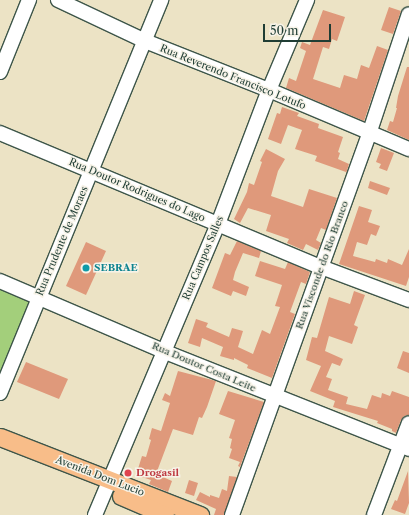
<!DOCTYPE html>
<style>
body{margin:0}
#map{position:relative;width:409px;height:515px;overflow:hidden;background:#ece3c5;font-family:"Libre Caslon Text",serif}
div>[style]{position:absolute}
.green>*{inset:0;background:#a3cf7b}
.building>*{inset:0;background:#df997b}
.roads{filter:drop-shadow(1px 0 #3e564a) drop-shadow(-1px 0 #3e564a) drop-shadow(0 1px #3e564a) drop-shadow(0 -1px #3e564a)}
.minor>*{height:14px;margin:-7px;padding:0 7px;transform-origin:7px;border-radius:7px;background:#fff}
.major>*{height:17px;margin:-8.5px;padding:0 8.5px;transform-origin:8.5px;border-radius:8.5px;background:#f8bd89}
.dots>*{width:11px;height:11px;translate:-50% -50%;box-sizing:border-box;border:2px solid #f7f3e8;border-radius:50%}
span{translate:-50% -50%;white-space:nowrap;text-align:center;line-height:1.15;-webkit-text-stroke:3px #f7f3e8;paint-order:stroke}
.street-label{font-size:10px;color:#1f3d34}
.culture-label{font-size:10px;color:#0d838f;font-weight:700}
.left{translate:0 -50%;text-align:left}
.health-label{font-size:10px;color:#be3a42;font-weight:700}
.scale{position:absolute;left:263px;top:24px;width:68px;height:18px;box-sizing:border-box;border:2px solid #1f3d34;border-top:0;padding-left:5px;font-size:12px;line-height:14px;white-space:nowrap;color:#1f3d34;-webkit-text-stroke:3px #f7f3e8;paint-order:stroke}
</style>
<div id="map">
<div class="green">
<div style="clip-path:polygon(0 283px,35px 296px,0 380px)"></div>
</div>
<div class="building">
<div style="clip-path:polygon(389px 7px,401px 11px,393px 34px,381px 30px)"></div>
<div style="clip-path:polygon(323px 10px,345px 17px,337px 41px,332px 39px,329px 49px,323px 47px,313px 79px,340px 88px,344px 75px,357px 79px,361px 65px,369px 68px,377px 46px,388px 50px,364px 121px,286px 88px,289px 78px,296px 81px,306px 51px,300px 48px,302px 42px,310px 45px)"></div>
<div style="clip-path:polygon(407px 67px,409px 67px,409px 140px,387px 130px,390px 121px,393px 122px,397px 108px,396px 108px,398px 96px)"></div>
<div style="clip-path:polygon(282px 107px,299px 113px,297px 116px,319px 124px,318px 128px,343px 137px,338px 152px,340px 153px,338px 159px,349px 164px,346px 174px,346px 172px,315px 161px,317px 156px,295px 149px,302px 130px,288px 125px,281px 144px,268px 139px,277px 113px,280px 114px)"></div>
<div style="clip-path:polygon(381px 148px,394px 153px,387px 171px,379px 168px,381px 164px,376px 162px)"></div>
<div style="clip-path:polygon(266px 149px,285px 159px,278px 171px,271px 196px,303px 207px,309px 189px,337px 198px,326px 230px,321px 228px,316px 240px,321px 243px,318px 250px,306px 244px,303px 250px,287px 243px,289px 239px,266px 231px,271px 215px,248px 208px,240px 223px,234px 219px,247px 192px,249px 183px,254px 185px,262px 162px,260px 161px)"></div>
<div style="clip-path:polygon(370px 181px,390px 188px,387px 195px,368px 188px)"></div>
<div style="clip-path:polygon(359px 206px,372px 210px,368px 222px,380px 226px,376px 236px,371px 234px,367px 245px,357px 242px,353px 256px,375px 262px,376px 259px,387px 263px,388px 259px,402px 265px,409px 249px,409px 277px,406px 286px,339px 264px)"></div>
<div style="clip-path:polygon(237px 241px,261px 251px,259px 258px,243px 253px,235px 272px,233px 280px,249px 287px,246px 296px,233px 291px,231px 296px,212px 288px,225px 253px,230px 255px)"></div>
<div style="clip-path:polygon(86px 242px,106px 251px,86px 295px,66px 286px)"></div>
<div style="clip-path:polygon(260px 261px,285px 269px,288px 262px,310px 272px,306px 284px,301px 282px,290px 312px,295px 314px,272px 378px,247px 368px,248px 365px,234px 358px,234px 360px,220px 356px,223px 347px,202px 338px,200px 347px,188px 343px,196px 319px,208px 323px,206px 327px,229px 337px,232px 328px,243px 331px,238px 347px,253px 354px,262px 330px,270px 334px,280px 307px,275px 306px,282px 285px,255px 276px)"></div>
<div style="clip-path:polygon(354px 291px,365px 295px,354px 325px,358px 327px,352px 344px,329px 336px,325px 351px,343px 359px,340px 366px,332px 363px,326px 377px,332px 379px,328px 390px,348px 397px,346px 404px,367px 409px,372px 395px,381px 398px,382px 393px,390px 396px,392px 391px,409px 397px,409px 415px,404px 416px,401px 420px,396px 433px,392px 431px,392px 429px,377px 423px,378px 421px,333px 407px,335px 401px,310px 391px,321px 366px,306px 360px,312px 337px,317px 338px,329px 297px,350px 304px)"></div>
<div style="clip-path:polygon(403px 351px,409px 353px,409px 373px,397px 368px)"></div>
<div style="clip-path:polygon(26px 362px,68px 379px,59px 399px,17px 382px)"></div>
<div style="clip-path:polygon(178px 371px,216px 381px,207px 407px,202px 418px,199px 417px,193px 435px,173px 429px,156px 474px,172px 481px,168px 492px,149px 484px,151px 480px,142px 477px,143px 473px,137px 472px,142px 456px,146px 457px,151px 440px,149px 439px,152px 428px,161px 431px,170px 403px,162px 400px,165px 393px,170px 396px)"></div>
<div style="clip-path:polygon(228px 391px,264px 402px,240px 467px,238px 466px,240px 462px,229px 458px,232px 449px,230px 448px,232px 439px,229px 438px,235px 420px,219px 414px)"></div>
<div style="clip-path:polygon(408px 471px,409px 503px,405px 514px,391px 509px,395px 500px,397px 501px)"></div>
<div style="clip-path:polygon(229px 476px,237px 477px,224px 515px,214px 515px,216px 509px,196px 500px,200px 492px,210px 497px,210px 495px,219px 498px,222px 489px,227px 491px)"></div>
<div style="clip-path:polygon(189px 480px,198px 483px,194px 496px,185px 493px)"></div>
</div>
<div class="roads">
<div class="minor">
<div style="left:58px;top:0;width:96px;rotate:25.2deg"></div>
<div style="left:145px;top:41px;width:133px;rotate:21.6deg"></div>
<div style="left:269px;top:90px;width:152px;rotate:22.9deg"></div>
<div style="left:0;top:72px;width:78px;rotate:-68.1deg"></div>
<div style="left:0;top:133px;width:348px;rotate:22.7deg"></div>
<div style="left:321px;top:267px;width:94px;rotate:20.6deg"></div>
<div style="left:0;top:281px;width:177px;rotate:23.2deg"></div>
<div style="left:163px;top:351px;width:265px;rotate:21.7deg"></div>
<div style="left:0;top:393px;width:425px;rotate:-67.7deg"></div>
<div style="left:95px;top:515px;width:316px;rotate:-67.1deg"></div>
<div style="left:218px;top:224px;width:143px;rotate:-69.2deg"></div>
<div style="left:269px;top:90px;width:98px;rotate:-67.1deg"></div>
<div style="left:232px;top:515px;width:405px;rotate:-70.2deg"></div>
<div style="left:369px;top:134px;width:126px;rotate:-71.6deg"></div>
<div style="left:374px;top:515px;width:98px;rotate:-69.2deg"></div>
</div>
<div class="major">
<div style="left:0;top:437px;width:215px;rotate:21.3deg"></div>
<div style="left:121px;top:496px;width:48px;rotate:23.4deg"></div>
</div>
</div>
<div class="dots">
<div style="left:86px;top:268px;background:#0f9aa8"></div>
<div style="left:128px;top:473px;background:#e0444e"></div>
</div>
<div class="street-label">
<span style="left:233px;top:77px;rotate:22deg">Rua Reverendo Francisco Lotufo</span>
<span style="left:137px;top:190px;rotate:23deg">Rua Doutor Rodrigues do Lago</span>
<span style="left:62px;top:241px;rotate:-67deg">Rua Prudente de Moraes</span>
<span style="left:203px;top:258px;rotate:-67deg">Rua Campos Salles</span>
<span style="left:322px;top:265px;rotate:-70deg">Rua Visconde do Rio Branco</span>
<span style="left:204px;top:367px;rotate:23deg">Rua Doutor Costa Leite</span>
<span style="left:100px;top:476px;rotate:21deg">Avenida Dom Lucio</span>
</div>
<div class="culture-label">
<span class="left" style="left:94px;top:268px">SEBRAE</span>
</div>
<div class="health-label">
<span class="left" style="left:136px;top:473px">Drogasil</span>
</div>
<div class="scale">50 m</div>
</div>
